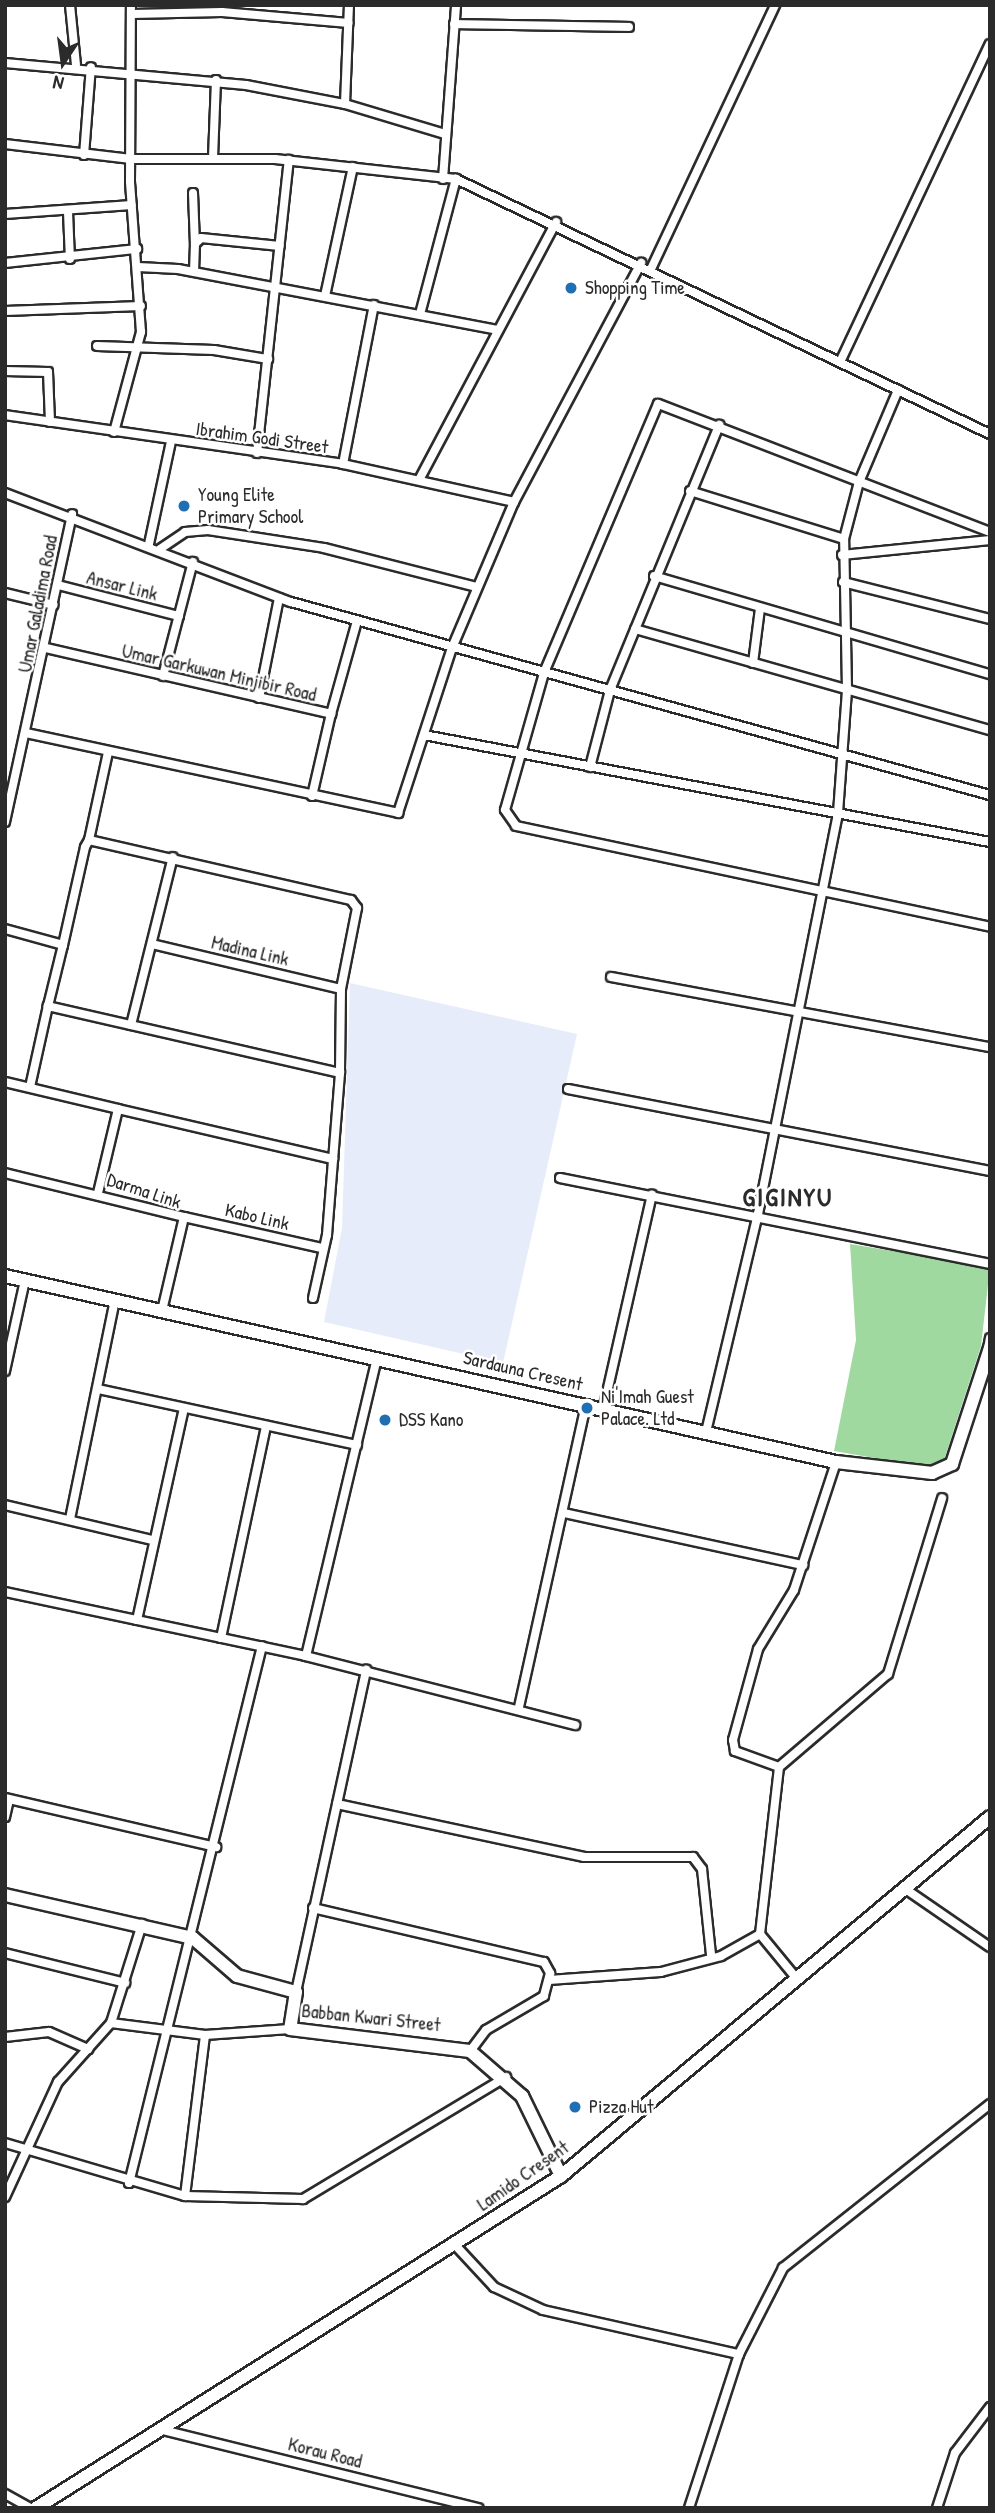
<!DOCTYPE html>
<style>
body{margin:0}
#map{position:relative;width:995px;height:2513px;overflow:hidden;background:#fff;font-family:"Patrick Hand",sans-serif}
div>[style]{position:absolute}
.built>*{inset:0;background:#e6ecfa}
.green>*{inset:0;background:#9fd99f}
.roads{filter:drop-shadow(2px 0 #2b2b2b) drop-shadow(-2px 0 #2b2b2b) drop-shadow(0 2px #2b2b2b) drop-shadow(0 -2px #2b2b2b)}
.street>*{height:8px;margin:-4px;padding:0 4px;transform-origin:4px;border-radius:4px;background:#fff}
.secondary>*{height:12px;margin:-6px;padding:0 6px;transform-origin:6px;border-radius:6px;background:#fff}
.dots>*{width:19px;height:19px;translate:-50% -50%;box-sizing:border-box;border:4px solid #fff;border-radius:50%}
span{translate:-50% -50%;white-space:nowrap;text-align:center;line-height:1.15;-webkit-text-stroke:5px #fff;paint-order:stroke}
.poi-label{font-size:19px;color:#2b2b2b}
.left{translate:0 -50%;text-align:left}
.street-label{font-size:19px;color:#2b2b2b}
.district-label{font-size:26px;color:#2b2b2b;font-weight:700;letter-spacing:2px}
.frame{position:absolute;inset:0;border:7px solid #2b2b2b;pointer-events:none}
.north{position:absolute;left:28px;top:28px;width:70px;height:70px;-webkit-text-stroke:5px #fff;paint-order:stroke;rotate:193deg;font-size:19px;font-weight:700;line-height:28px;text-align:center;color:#2b2b2b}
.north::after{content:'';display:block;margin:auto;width:24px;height:32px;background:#2b2b2b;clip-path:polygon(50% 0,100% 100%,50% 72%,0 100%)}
</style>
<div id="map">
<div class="built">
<div style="clip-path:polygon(350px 983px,577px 1034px,503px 1363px,324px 1322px,342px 1228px)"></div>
</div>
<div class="green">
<div style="clip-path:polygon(850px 1244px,990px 1267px,981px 1346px,943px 1463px,927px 1467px,834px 1451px,856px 1340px)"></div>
</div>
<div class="roads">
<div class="street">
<div style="left:70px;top:5px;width:60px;rotate:84.3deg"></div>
<div style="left:132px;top:14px;width:90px;rotate:-1.3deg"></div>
<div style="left:222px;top:12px;width:127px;rotate:5deg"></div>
<div style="left:454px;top:24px;width:175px;rotate:1deg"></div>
<div style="left:5px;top:63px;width:242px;rotate:5.2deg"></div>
<div style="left:246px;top:85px;width:101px;rotate:10.9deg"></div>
<div style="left:345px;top:104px;width:104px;rotate:16.7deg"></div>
<div style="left:345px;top:104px;width:99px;rotate:-87.7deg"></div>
<div style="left:5px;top:144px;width:127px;rotate:6.8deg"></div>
<div style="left:131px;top:159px;width:144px"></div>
<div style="left:275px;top:159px;width:182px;rotate:6.3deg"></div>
<div style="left:456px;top:179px;width:592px;rotate:25.53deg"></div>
<div style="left:84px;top:155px;width:88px;rotate:-85.5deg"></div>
<div style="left:213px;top:158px;width:78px;rotate:-87.8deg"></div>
<div style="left:443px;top:179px;width:174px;rotate:-85.7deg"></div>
<div style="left:193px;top:193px;width:51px;rotate:87.8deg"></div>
<div style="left:68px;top:212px;width:47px;rotate:87.6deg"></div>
<div style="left:5px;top:214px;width:127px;rotate:-4.1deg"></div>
<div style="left:5px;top:263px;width:133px;rotate:-6.1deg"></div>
<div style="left:138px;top:267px;width:40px;rotate:2.9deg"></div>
<div style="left:178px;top:269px;width:325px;rotate:10.8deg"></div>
<div style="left:651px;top:269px;width:292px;rotate:-64.8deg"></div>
<div style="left:194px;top:272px;width:28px;rotate:-88deg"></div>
<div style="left:195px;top:244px;width:8px;rotate:-45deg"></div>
<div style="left:201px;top:238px;width:79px;rotate:5.8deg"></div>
<div style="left:325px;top:296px;width:132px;rotate:-77.8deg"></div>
<div style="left:5px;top:311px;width:136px;rotate:-2.1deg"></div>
<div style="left:420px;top:314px;width:140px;rotate:-75.1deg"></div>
<div style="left:97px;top:346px;width:117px;rotate:2deg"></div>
<div style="left:214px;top:350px;width:55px;rotate:9.5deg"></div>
<div style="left:841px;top:360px;width:349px;rotate:-64.8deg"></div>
<div style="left:5px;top:371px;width:43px;rotate:1.3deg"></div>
<div style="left:48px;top:372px;width:50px;rotate:87.7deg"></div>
<div style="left:5px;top:415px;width:342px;rotate:8.2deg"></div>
<div style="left:343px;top:464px;width:175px;rotate:12.5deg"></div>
<div style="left:114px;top:432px;width:104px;rotate:-74.9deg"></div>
<div style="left:141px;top:332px;width:151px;rotate:-94.2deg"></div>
<div style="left:130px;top:181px;width:176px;rotate:-89.7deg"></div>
<div style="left:257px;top:453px;width:295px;rotate:-83.8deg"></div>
<div style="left:343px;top:464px;width:162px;rotate:-79deg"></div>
<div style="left:420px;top:478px;width:290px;rotate:-62deg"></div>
<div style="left:690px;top:491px;width:161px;rotate:17.3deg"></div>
<div style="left:5px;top:493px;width:306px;rotate:20.9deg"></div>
<div style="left:291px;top:602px;width:725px;rotate:15.44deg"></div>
<div style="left:990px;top:532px;width:356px;rotate:-158.9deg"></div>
<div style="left:658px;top:404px;width:292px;rotate:113deg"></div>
<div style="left:544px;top:673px;width:142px;rotate:105.9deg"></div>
<div style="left:505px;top:810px;width:19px;rotate:55deg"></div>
<div style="left:516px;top:826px;width:485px;rotate:12deg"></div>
<div style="left:149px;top:544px;width:105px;rotate:-77.9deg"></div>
<div style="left:160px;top:549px;width:30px;rotate:-34deg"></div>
<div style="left:185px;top:532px;width:23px;rotate:-5deg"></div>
<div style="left:208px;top:530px;width:117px;rotate:8.8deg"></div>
<div style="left:324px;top:548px;width:158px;rotate:14.3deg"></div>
<div style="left:842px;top:555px;width:149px;rotate:-5.8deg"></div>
<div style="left:654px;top:576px;width:350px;rotate:16.3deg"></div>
<div style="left:843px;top:582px;width:152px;rotate:14.1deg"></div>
<div style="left:58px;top:585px;width:125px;rotate:14.4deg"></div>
<div style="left:5px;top:593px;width:50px;rotate:13.8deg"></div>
<div style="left:635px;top:629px;width:369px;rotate:15.9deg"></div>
<div style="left:46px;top:648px;width:293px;rotate:13deg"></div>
<div style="left:331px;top:714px;width:97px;rotate:-74.4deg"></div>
<div style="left:753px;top:663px;width:55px;rotate:-82.7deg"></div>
<div style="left:163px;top:676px;width:118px;rotate:-75.3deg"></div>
<div style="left:259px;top:698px;width:102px;rotate:-78.7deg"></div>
<div style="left:26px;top:733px;width:381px;rotate:12.1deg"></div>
<div style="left:398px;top:813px;width:174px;rotate:-71.9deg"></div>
<div style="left:452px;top:648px;width:159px;rotate:-67deg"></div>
<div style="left:514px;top:502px;width:271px;rotate:-62deg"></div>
<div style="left:424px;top:735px;width:576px;rotate:10.71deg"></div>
<div style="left:590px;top:767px;width:80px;rotate:-75.4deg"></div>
<div style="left:610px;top:690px;width:287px;rotate:-67.6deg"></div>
<div style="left:312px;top:796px;width:84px;rotate:-77deg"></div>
<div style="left:5px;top:822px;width:315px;rotate:-77.7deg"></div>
<div style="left:89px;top:840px;width:90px;rotate:-77.8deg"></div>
<div style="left:5px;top:929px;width:60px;rotate:15.4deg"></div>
<div style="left:152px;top:944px;width:194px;rotate:13.4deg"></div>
<div style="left:611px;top:977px;width:385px;rotate:10.5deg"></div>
<div style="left:131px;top:1025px;width:173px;rotate:-76deg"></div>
<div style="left:5px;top:1082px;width:116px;rotate:13.4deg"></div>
<div style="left:118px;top:1109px;width:86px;rotate:103.4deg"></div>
<div style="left:30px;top:1087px;width:83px;rotate:-77.5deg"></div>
<div style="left:48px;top:1006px;width:63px;rotate:-76.2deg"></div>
<div style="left:63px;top:945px;width:100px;rotate:-77.3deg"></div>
<div style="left:85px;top:847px;width:8px;rotate:-60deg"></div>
<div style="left:89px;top:840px;width:269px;rotate:12.9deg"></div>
<div style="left:351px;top:900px;width:10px;rotate:53deg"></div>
<div style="left:357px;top:908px;width:83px;rotate:101.2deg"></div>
<div style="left:341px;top:989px;width:84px;rotate:90.7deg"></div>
<div style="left:340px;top:1073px;width:300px;rotate:-167.1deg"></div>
<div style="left:568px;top:1089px;width:430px;rotate:11deg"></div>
<div style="left:118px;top:1109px;width:221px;rotate:13.1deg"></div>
<div style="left:5px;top:1173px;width:184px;rotate:13.8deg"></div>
<div style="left:184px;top:1217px;width:97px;rotate:103.2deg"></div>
<div style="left:560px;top:1178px;width:439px;rotate:11.3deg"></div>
<div style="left:184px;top:1217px;width:141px;rotate:12.7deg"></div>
<div style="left:313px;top:1298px;width:65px;rotate:-77.5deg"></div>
<div style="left:327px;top:1235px;width:163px;rotate:-85.4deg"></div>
<div style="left:988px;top:1349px;width:11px;rotate:-80deg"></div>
<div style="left:5px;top:1371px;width:93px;rotate:-77.6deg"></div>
<div style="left:98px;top:1389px;width:265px;rotate:12.2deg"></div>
<div style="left:603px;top:1410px;width:221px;rotate:-77.2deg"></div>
<div style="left:706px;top:1432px;width:224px;rotate:-76.6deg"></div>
<div style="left:758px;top:1214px;width:409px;rotate:-78.7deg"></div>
<div style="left:838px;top:813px;width:124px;rotate:-85.8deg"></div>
<div style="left:847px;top:689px;width:150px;rotate:-91.1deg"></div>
<div style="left:844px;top:539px;width:59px;rotate:-75.3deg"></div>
<div style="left:859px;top:482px;width:100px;rotate:-67deg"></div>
<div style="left:5px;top:1505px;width:151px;rotate:13.4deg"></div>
<div style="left:564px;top:1513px;width:245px;rotate:12.3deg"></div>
<div style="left:70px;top:1519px;width:224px;rotate:-78.4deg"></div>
<div style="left:5px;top:1592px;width:308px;rotate:12deg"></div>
<div style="left:306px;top:1656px;width:278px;rotate:14.4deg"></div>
<div style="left:137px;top:1620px;width:217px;rotate:-77.5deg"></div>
<div style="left:221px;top:1638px;width:217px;rotate:-78deg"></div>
<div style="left:306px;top:1656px;width:307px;rotate:-76.6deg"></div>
<div style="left:519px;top:1707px;width:308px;rotate:-77.5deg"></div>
<div style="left:779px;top:1767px;width:47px;rotate:-160deg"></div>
<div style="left:735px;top:1751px;width:11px;rotate:-100deg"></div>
<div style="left:733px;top:1740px;width:94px;rotate:-74.6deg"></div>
<div style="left:758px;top:1649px;width:69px;rotate:-58.6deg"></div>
<div style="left:794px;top:1590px;width:135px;rotate:-71.8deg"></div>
<div style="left:5px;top:1798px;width:217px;rotate:13.1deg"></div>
<div style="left:337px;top:1804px;width:253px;rotate:12.1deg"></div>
<div style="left:584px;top:1857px;width:109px"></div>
<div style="left:693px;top:1857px;width:15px;rotate:53deg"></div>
<div style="left:702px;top:1869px;width:86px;rotate:84deg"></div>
<div style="left:5px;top:1817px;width:18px;rotate:-77deg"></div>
<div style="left:904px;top:1888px;width:104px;rotate:34.5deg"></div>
<div style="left:313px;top:1908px;width:237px;rotate:13.2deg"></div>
<div style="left:544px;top:1962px;width:13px;rotate:61deg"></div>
<div style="left:550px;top:1973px;width:24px;rotate:105deg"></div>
<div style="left:544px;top:1996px;width:67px;rotate:149.6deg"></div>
<div style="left:486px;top:2030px;width:26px;rotate:127deg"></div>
<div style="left:5px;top:1953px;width:124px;rotate:14deg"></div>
<div style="left:797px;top:1979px;width:58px;rotate:-129.4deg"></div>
<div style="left:760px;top:1934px;width:168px;rotate:-83.5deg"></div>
<div style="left:779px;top:1767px;width:143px;rotate:-40.5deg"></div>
<div style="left:888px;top:1674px;width:184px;rotate:-72.9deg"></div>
<div style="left:549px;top:1980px;width:112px;rotate:-4.1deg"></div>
<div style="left:661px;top:1972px;width:62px;rotate:-14.9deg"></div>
<div style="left:721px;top:1956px;width:45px;rotate:-29.4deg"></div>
<div style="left:296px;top:1992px;width:330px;rotate:-77.7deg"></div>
<div style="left:111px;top:2023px;width:95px;rotate:7.3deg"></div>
<div style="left:205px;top:2035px;width:85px;rotate:-4deg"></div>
<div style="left:5px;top:2037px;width:44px;rotate:-6.5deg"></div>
<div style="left:49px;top:2032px;width:43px;rotate:23.6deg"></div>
<div style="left:5px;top:2143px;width:188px;rotate:16.4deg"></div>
<div style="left:185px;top:2196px;width:118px;rotate:1.5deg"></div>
<div style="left:303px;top:2199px;width:237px;rotate:-31deg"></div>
<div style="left:129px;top:2183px;width:553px;rotate:-76.09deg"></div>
<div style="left:185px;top:2196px;width:162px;rotate:-82.9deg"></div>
<div style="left:5px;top:2197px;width:127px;rotate:-65.3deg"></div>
<div style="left:58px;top:2082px;width:79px;rotate:-48.1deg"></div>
<div style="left:111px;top:2023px;width:104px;rotate:-72.6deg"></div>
<div style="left:456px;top:2246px;width:56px;rotate:47.2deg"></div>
<div style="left:494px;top:2287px;width:54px;rotate:25.1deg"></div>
<div style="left:543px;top:2310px;width:201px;rotate:12.7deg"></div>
<div style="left:163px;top:2430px;width:325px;rotate:13.9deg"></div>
<div style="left:5px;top:2494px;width:29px;rotate:29deg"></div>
<div style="left:689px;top:2508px;width:162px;rotate:-72deg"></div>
<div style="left:739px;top:2354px;width:97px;rotate:-62.9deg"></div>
<div style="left:783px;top:2268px;width:264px;rotate:-38.4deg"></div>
<div style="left:937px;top:2508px;width:58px;rotate:-71.9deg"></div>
<div style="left:955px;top:2453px;width:58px;rotate:-52.7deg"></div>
</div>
<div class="secondary">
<div style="left:5px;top:1276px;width:852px;rotate:12.62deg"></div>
<div style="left:836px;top:1462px;width:97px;rotate:6.5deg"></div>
<div style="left:932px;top:1473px;width:22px;rotate:-24deg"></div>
<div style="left:952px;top:1464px;width:122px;rotate:-71.9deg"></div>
<div style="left:5px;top:1895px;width:193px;rotate:12.9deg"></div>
<div style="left:193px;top:1938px;width:58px;rotate:40.8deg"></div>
<div style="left:237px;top:1976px;width:61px;rotate:15.2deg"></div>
<div style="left:296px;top:1992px;width:37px;rotate:99deg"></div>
<div style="left:290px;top:2029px;width:181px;rotate:7deg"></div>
<div style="left:470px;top:2051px;width:69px;rotate:40.9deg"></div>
<div style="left:522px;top:2096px;width:89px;rotate:64deg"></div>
<div style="left:36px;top:2508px;width:621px;rotate:-32.31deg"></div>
<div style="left:561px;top:2176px;width:559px;rotate:-39.92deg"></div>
</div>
</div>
<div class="dots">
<div style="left:571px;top:288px;background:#1f6fb2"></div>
<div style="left:184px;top:506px;background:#1f6fb2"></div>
<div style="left:587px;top:1408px;background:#1f6fb2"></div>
<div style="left:385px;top:1420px;background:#1f6fb2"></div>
<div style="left:575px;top:2107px;background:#1f6fb2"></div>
</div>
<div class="poi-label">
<span class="left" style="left:585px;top:288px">Shopping Time</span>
<span class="left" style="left:198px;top:506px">Young Elite<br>Primary School</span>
<span class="left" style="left:601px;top:1408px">Ni'Imah Guest<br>Palace. Ltd</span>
<span class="left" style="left:399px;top:1420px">DSS Kano</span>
<span class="left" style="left:589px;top:2107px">Pizza Hut</span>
</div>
<div class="street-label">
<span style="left:262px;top:438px;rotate:8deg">Ibrahim Godi Street</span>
<span style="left:122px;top:586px;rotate:14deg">Ansar Link</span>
<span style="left:38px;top:604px;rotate:-79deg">Umar Galadima Road</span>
<span style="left:219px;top:673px;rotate:13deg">Umar Garkuwan Minjibir Road</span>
<span style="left:250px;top:951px;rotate:13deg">Madina Link</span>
<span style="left:144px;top:1191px;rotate:18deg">Darma Link</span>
<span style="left:257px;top:1217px;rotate:13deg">Kabo Link</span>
<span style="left:523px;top:1371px;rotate:13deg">Sardauna Cresent</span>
<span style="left:371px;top:2018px;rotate:6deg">Babban Kwari Street</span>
<span style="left:523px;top:2176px;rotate:-35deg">Lamido Cresent</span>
<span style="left:325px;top:2453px;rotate:14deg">Korau Road</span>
</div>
<div class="district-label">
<span style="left:788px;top:1197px">GIGINYU</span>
</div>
<div class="frame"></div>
<div class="north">N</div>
</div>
